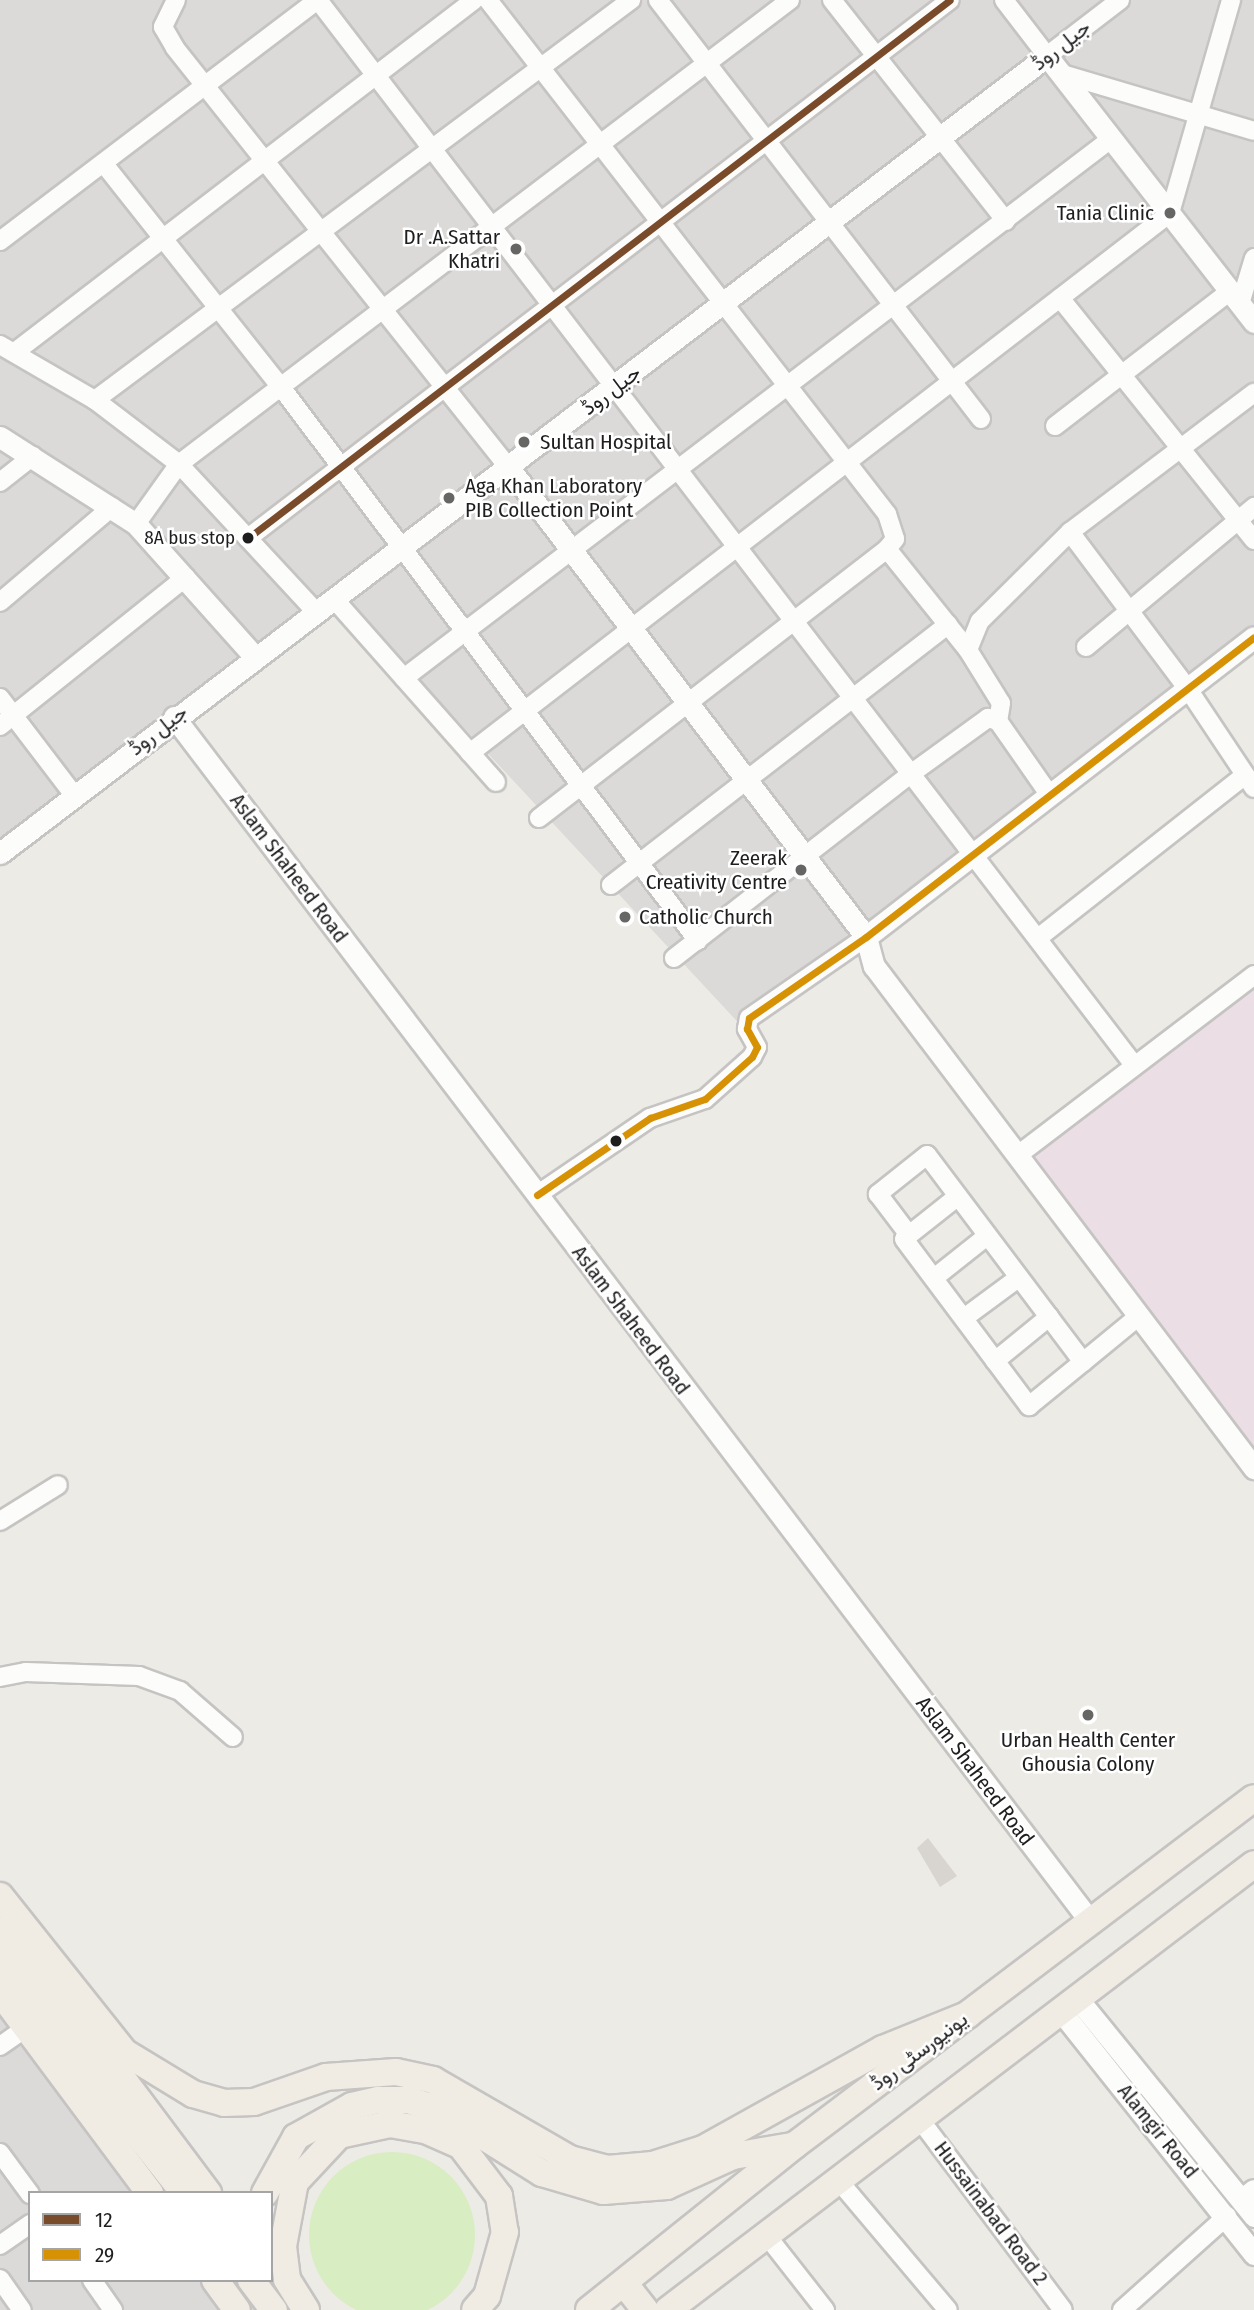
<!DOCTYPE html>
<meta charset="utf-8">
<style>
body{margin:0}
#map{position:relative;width:1254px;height:2310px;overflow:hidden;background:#edebe6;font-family:"Fira Sans Condensed",Vazirmatn,sans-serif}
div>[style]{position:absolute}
.residential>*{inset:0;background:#dcdad8}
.industrial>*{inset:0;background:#ebdee5}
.grass>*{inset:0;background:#d8edc2}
.round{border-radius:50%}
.building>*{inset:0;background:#d8d4d0}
.roads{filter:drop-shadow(2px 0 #c5c4c2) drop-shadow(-2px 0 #c5c4c2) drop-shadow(0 2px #c5c4c2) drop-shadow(0 -2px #c5c4c2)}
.minor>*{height:18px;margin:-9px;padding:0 9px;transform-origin:9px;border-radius:9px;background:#fcfcfb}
.tertiary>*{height:21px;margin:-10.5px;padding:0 10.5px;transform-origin:10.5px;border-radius:10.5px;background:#fcfcfb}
.primary>*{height:26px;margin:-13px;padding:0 13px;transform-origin:13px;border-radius:13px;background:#f1ece3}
.bus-1>*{height:7px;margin:-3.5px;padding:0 3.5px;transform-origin:3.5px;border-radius:3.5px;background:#7a4b2a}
.bus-2>*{height:7px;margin:-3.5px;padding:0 3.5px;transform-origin:3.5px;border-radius:3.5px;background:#d69204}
.dots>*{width:19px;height:19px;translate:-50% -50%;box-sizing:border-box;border:4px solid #fff;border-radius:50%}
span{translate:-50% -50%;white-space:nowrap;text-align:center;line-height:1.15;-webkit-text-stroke:5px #fff;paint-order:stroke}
.bus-label{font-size:19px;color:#1e1e1e}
.right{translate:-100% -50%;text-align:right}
.street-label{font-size:21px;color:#1e1e1e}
.poi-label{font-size:21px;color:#1e1e1e}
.left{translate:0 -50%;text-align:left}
.legend{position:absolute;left:28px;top:2191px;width:245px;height:91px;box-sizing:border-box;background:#fff;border:2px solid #a5a5a5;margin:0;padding:9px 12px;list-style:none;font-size:21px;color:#1e1e1e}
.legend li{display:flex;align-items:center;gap:14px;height:35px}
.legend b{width:35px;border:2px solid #a5a5a5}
</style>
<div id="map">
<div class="residential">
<div style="clip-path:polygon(0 0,1254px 0,1254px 642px,747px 1032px,346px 601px,0 866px)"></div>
<div style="clip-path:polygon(0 1946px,181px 2193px,30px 2193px,30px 2280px,251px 2280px,275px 2310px,0 2310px)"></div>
</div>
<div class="industrial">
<div style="clip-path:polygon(1254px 975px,1254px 1468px,1018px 1155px)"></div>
</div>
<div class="grass">
<div class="round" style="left:309px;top:2152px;width:166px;height:166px"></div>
</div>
<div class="building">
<div style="clip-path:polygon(928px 1838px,957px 1876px,940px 1887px,917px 1848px)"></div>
</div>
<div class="roads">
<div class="minor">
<div style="left:176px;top:0;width:30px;rotate:116deg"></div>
<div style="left:163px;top:27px;width:24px;rotate:60deg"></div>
<div style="left:175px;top:48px;width:537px;rotate:51.51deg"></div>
<div style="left:318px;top:0;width:1342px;rotate:52.54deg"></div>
<div style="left:488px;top:0;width:651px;rotate:52.18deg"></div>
<div style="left:887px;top:514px;width:26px;rotate:72deg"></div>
<div style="left:895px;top:539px;width:13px;rotate:129deg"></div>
<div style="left:887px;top:549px;width:129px;rotate:51.3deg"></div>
<div style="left:968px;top:650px;width:62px;rotate:58.1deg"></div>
<div style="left:1001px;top:703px;width:18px;rotate:99deg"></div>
<div style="left:998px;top:721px;width:89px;rotate:55.1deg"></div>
<div style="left:658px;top:0;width:529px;rotate:52.37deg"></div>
<div style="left:832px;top:0;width:281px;rotate:51.8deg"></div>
<div style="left:1004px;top:0;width:71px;rotate:52.5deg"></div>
<div style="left:1047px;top:56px;width:92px;rotate:-37.5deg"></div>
<div style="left:1062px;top:74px;width:200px;rotate:16.5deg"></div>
<div style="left:104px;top:164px;width:285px;rotate:51.6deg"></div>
<div style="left:281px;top:387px;width:693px;rotate:53.03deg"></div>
<div style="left:0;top:241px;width:398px;rotate:-37.2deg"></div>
<div style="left:1060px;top:298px;width:310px;rotate:51.3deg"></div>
<div style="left:1240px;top:304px;width:48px;rotate:-73.1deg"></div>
<div style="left:0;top:345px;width:110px;rotate:30.1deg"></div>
<div style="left:95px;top:400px;width:106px;rotate:37.3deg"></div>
<div style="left:179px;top:464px;width:203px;rotate:47.2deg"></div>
<div style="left:15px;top:352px;width:578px;rotate:-37.48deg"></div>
<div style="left:95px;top:400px;width:669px;rotate:-36.73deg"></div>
<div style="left:1055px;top:426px;width:221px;rotate:-37.6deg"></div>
<div style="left:0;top:482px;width:42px;rotate:-38.2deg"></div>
<div style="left:136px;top:524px;width:74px;rotate:-54.4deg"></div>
<div style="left:179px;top:464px;width:767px;rotate:-37.21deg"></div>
<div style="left:1070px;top:532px;width:196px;rotate:53.1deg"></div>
<div style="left:1188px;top:689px;width:119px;rotate:56.3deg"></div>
<div style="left:248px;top:538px;width:884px;rotate:-37.47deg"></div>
<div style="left:335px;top:600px;width:243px;rotate:48.5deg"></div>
<div style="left:0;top:602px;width:147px;rotate:-40.3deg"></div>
<div style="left:1086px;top:647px;width:219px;rotate:-39.8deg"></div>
<div style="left:968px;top:650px;width:31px;rotate:-68deg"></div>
<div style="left:980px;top:621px;width:127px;rotate:-44.7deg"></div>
<div style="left:1070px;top:532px;width:231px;rotate:-37.1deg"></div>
<div style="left:404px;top:678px;width:890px;rotate:-37.33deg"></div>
<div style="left:0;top:698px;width:122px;rotate:52.7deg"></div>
<div style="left:0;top:726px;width:238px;rotate:-38.7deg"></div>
<div style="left:470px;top:753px;width:884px;rotate:-37.65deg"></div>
<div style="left:1170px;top:213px;width:222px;rotate:-74deg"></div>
<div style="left:539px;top:818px;width:440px;rotate:-37.7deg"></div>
<div style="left:611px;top:885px;width:426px;rotate:-37.7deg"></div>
<div style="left:1038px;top:938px;width:263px;rotate:-38.2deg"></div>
<div style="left:674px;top:958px;width:301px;rotate:-37.9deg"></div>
<div style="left:912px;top:773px;width:94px;rotate:-35.9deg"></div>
<div style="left:988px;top:718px;width:10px;rotate:17deg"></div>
<div style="left:1018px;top:1155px;width:297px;rotate:-37.3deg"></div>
<div style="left:537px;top:1195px;width:137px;rotate:-34.3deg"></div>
<div style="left:650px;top:1118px;width:58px;rotate:-19.1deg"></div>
<div style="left:705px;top:1099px;width:63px;rotate:-41.8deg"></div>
<div style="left:752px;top:1057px;width:11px;rotate:-63deg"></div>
<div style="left:757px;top:1047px;width:21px;rotate:-119deg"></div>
<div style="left:747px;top:1029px;width:11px;rotate:-80deg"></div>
<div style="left:749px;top:1018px;width:142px;rotate:-34.7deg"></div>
<div style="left:909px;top:1235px;width:61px;rotate:-38.4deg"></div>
<div style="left:934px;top:1278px;width:68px;rotate:-38.4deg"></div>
<div style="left:964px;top:1318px;width:67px;rotate:-36.5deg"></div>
<div style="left:995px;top:1361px;width:70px;rotate:-39.2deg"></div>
<div style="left:1083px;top:1362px;width:259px;rotate:-127deg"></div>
<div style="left:927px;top:1155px;width:63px;rotate:141.5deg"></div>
<div style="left:878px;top:1194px;width:51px;rotate:52.9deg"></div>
<div style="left:909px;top:1235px;width:6px;rotate:141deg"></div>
<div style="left:904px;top:1239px;width:209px;rotate:53.2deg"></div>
<div style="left:1029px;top:1406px;width:70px;rotate:-39.2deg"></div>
<div style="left:1083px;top:1362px;width:72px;rotate:-39.4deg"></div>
<div style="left:0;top:1521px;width:68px;rotate:-31.8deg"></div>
<div style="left:0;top:1677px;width:26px;rotate:-11deg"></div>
<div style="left:26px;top:1672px;width:113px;rotate:2deg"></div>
<div style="left:139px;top:1676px;width:44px;rotate:20.1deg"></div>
<div style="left:180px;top:1691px;width:70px;rotate:41deg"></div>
<div style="left:0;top:2046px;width:32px;rotate:-35deg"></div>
<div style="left:918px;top:2117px;width:241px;rotate:53.1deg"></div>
<div style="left:0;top:2153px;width:51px;rotate:53.8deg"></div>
<div style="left:838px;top:2180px;width:170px;rotate:49.8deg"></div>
<div style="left:1241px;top:2199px;width:16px;rotate:-38deg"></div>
<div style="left:767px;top:2236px;width:94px;rotate:51.9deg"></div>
<div style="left:0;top:2245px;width:37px;rotate:-35deg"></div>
<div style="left:0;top:2279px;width:38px;rotate:55deg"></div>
<div style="left:92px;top:2280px;width:37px;rotate:55deg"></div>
<div style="left:1122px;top:2310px;width:141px;rotate:-41.8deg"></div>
</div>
<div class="tertiary">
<div style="left:0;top:437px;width:161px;rotate:32.6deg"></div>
<div style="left:136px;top:524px;width:176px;rotate:48.2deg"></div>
<div style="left:509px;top:468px;width:589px;rotate:52.72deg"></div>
<div style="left:866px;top:937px;width:30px;rotate:75deg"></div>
<div style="left:874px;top:966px;width:630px;rotate:52.88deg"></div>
<div style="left:174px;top:717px;width:1513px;rotate:52.74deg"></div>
<div style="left:0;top:853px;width:1316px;rotate:-37.28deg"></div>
<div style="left:1047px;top:56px;width:337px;rotate:52.1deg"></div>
<div style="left:866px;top:937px;width:490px;rotate:-37.7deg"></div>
<div style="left:1077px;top:1998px;width:281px;rotate:50.9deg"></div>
<div style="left:1060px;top:2010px;width:312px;rotate:51.5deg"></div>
</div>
<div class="primary">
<div style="left:0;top:1896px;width:199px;rotate:51.5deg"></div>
<div style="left:124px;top:2052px;width:81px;rotate:31.3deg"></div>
<div style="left:193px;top:2094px;width:32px;rotate:16deg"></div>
<div style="left:224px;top:2103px;width:30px;rotate:-2deg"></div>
<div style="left:254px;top:2102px;width:76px;rotate:-19.1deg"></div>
<div style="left:326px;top:2077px;width:70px;rotate:-4.1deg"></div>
<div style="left:396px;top:2072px;width:38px;rotate:12deg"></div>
<div style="left:433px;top:2080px;width:158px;rotate:30deg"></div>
<div style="left:570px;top:2159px;width:38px;rotate:15deg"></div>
<div style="left:607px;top:2169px;width:46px;rotate:-5deg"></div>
<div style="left:653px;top:2165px;width:52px;rotate:-17.7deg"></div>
<div style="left:703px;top:2149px;width:206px;rotate:-29.1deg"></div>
<div style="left:883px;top:2049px;width:91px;rotate:-22deg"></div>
<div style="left:0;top:1930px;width:152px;rotate:49.8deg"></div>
<div style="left:98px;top:2046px;width:184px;rotate:53.2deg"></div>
<div style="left:0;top:1959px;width:298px;rotate:51.8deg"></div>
<div style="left:0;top:1992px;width:251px;rotate:53.3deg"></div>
<div style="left:265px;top:2193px;width:64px;rotate:-61deg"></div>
<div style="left:296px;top:2137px;width:64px;rotate:-29deg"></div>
<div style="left:352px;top:2106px;width:28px;rotate:-13deg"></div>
<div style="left:379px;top:2100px;width:29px"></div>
<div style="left:408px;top:2100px;width:37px;rotate:17deg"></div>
<div style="left:443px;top:2111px;width:117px;rotate:32.1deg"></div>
<div style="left:542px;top:2173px;width:64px;rotate:16.4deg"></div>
<div style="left:603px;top:2191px;width:64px;rotate:-4.5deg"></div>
<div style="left:667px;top:2186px;width:72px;rotate:-24.4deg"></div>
<div style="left:733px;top:2156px;width:61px;rotate:-9.5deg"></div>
<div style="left:215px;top:2280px;width:37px;rotate:54deg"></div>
<div style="left:251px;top:2280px;width:38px;rotate:53deg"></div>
<div style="left:624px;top:2283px;width:34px;rotate:52deg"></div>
<div style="left:306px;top:2310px;width:36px;rotate:-122deg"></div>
<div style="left:287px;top:2279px;width:33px;rotate:-97deg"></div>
<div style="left:283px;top:2246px;width:65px;rotate:-79.4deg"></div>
<div style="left:295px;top:2182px;width:64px;rotate:-46.9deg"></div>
<div style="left:339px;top:2135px;width:52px;rotate:-12.2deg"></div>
<div style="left:390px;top:2124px;width:39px;rotate:10deg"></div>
<div style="left:428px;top:2131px;width:36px;rotate:24deg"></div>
<div style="left:461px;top:2146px;width:63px;rotate:52.8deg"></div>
<div style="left:499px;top:2196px;width:36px;rotate:81deg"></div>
<div style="left:505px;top:2232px;width:66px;rotate:105.7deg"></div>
<div style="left:487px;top:2296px;width:18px;rotate:131deg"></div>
<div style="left:589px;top:2310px;width:264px;rotate:-38.7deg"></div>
<div style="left:795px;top:2145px;width:575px;rotate:-37.09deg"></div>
<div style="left:668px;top:2310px;width:736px;rotate:-37.27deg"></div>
</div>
</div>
<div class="bus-1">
<div style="left:248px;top:538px;width:884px;rotate:-37.47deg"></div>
</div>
<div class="bus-2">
<div style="left:537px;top:1195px;width:137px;rotate:-34.3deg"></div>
<div style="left:650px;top:1118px;width:58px;rotate:-19.1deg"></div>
<div style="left:705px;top:1099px;width:63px;rotate:-41.8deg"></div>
<div style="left:752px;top:1057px;width:11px;rotate:-63deg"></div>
<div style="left:757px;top:1047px;width:21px;rotate:-119deg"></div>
<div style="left:747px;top:1029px;width:11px;rotate:-80deg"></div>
<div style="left:749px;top:1018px;width:142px;rotate:-34.7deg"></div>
<div style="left:866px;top:937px;width:490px;rotate:-37.7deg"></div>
</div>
<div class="dots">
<div style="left:1170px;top:213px;background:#666664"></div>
<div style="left:516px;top:249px;background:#666664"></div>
<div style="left:524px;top:442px;background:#666664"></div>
<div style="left:449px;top:498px;background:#666664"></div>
<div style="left:248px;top:538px;background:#1e1e1e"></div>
<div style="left:801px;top:870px;background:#666664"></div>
<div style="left:625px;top:917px;background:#666664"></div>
<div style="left:616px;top:1141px;background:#1e1e1e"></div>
<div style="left:1088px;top:1715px;background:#666664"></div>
</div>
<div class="bus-label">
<span class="right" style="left:235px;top:538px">8A bus stop</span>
</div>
<div class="street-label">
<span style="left:1061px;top:45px;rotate:-38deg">جیل روڈ</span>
<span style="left:611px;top:390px;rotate:-37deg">جیل روڈ</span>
<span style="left:158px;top:730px;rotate:-38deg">جیل روڈ</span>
<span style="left:289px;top:868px;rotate:53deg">Aslam Shaheed Road</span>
<span style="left:631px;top:1320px;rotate:53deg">Aslam Shaheed Road</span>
<span style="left:975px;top:1771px;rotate:53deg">Aslam Shaheed Road</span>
<span style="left:919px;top:2051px;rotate:-37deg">یونیورسٹی روڈ</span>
<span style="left:1158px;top:2131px;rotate:51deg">Alamgir Road</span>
<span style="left:991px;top:2213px;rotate:53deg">Hussainabad Road 2</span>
</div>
<div class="poi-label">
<span class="right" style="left:1154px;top:213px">Tania Clinic</span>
<span class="right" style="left:500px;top:249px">Dr .A.Sattar<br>Khatri</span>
<span class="left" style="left:540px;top:442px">Sultan Hospital</span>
<span class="left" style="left:465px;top:498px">Aga Khan Laboratory<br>PIB Collection Point</span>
<span class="right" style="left:787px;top:870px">Zeerak<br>Creativity Centre</span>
<span class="left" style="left:639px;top:917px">Catholic Church</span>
<span style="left:1088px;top:1752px">Urban Health Center<br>Ghousia Colony</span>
</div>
<ul class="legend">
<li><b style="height:9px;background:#7a4b2a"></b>12</li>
<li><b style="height:9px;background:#d69204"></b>29</li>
</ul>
</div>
